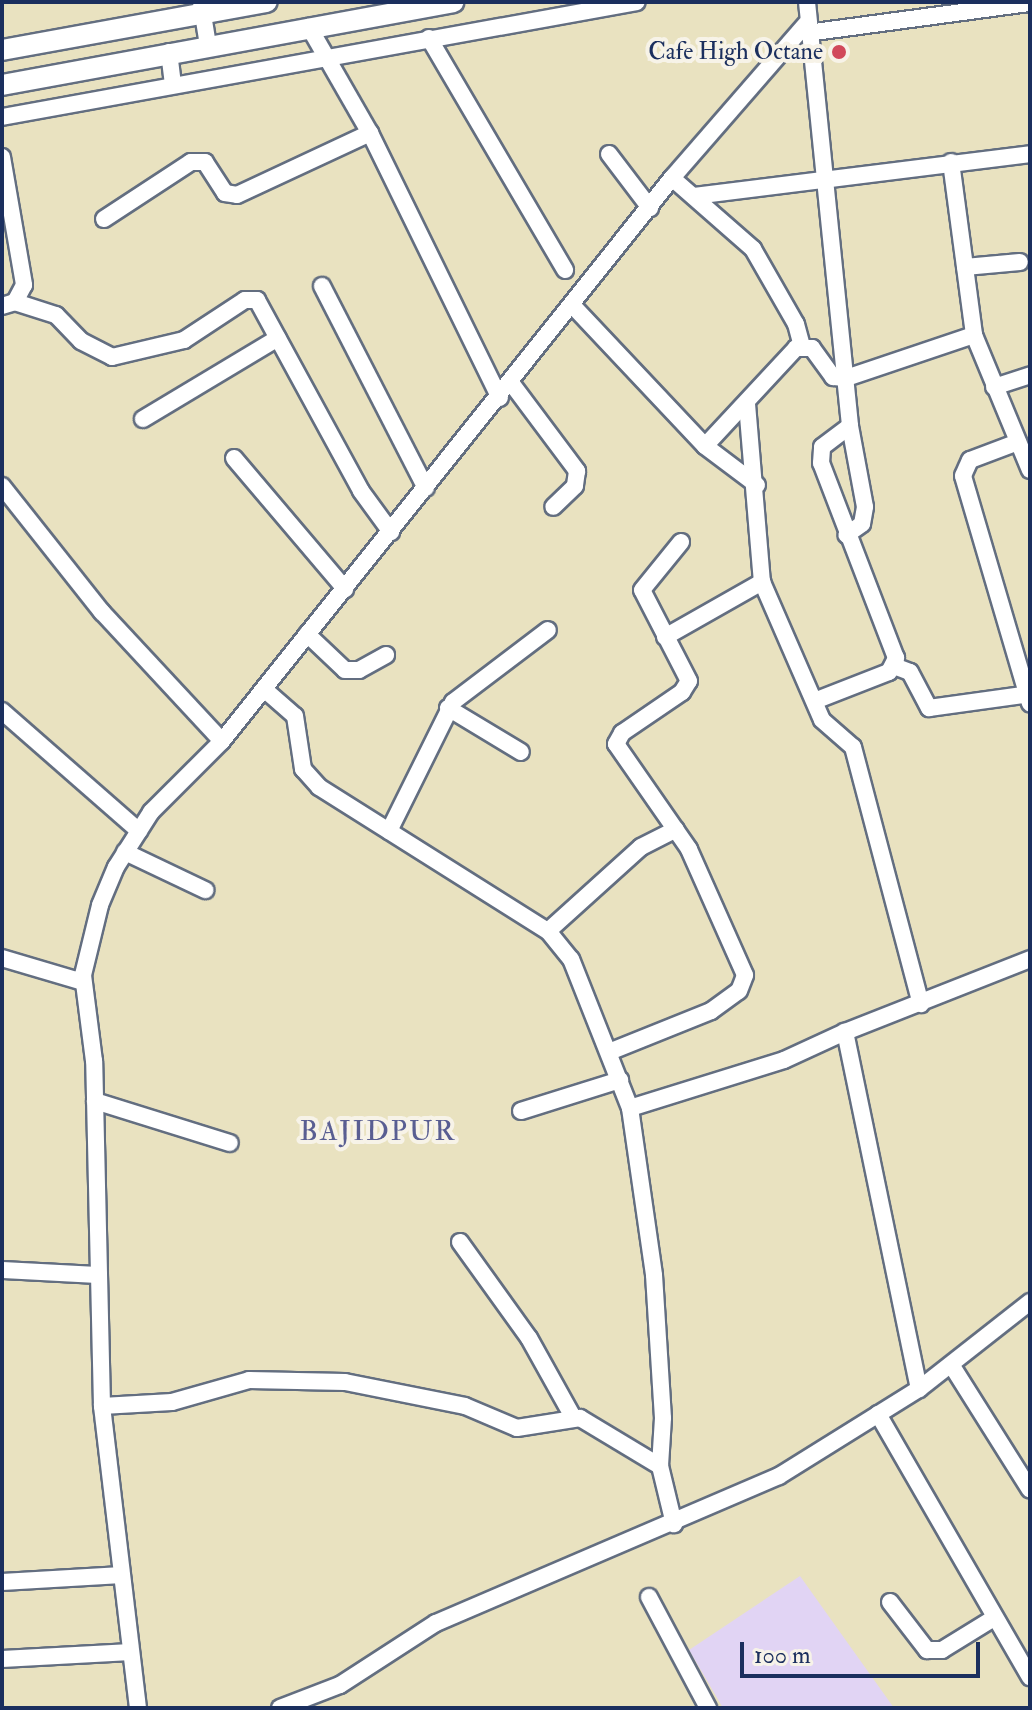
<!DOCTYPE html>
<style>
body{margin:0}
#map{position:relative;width:1032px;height:1710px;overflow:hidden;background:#e9e2c0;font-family:"IM FELL Double Pica",serif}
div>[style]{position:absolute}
.built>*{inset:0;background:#e1d4f4}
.roads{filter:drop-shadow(2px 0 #636e80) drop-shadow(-2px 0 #636e80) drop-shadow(0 2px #636e80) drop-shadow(0 -2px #636e80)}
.minor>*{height:16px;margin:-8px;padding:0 8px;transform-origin:8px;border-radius:8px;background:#fff}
.tertiary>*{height:20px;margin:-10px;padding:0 10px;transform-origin:10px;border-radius:10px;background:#fff}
.dots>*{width:22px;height:22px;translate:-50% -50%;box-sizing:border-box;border:4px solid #f7f3e8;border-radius:50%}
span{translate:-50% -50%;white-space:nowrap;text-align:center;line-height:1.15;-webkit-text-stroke:8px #f7f3e8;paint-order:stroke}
.poi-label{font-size:24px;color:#1b2f5e}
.right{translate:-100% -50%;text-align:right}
.quarter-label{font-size:28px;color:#595e92;letter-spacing:2px}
.frame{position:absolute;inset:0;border:4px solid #1b2f5e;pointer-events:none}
.scale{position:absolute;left:740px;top:1642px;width:240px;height:36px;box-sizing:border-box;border:4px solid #1b2f5e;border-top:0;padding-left:10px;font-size:24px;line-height:28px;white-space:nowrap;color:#1b2f5e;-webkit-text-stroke:6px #f7f3e8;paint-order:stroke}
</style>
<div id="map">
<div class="built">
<div style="clip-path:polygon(800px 1576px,894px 1708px,723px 1708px,689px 1650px)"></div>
</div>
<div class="roads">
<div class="minor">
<div style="left:201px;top:2px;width:44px;rotate:80.8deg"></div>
<div style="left:807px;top:2px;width:426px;rotate:84.2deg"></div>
<div style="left:850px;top:426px;width:82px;rotate:79.5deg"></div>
<div style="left:865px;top:507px;width:17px;rotate:100deg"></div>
<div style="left:862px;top:524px;width:19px;rotate:145deg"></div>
<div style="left:309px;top:27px;width:122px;rotate:60.1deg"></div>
<div style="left:370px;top:133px;width:295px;rotate:63.9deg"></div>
<div style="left:807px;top:33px;width:225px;rotate:-7.7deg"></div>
<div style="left:429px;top:38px;width:269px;rotate:59.6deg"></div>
<div style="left:169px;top:52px;width:33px;rotate:83deg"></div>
<div style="left:2px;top:117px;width:645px;rotate:-10.27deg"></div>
<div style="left:609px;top:154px;width:68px;rotate:52.8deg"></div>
<div style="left:2px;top:157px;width:130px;rotate:80.2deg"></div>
<div style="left:24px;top:285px;width:19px;rotate:118deg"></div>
<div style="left:15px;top:302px;width:14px;rotate:163deg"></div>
<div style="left:951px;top:162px;width:175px;rotate:82.4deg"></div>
<div style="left:974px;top:335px;width:146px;rotate:67.5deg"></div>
<div style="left:672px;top:178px;width:108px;rotate:41.2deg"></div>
<div style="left:753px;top:249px;width:86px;rotate:60.2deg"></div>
<div style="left:796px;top:324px;width:24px;rotate:75deg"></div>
<div style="left:694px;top:196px;width:339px;rotate:-7.1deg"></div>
<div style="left:104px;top:219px;width:104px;rotate:-33.2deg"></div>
<div style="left:191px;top:162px;width:14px"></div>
<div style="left:205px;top:162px;width:37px;rotate:57deg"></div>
<div style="left:225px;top:193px;width:12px;rotate:9deg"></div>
<div style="left:237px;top:195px;width:147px;rotate:-25deg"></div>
<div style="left:965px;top:267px;width:55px;rotate:-5.2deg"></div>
<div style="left:322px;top:286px;width:227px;rotate:62.8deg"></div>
<div style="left:15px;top:302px;width:43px;rotate:17.6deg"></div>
<div style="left:56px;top:315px;width:36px;rotate:46deg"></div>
<div style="left:81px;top:341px;width:35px;rotate:27deg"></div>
<div style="left:112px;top:357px;width:74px;rotate:-13.3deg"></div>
<div style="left:184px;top:340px;width:73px;rotate:-33.3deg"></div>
<div style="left:245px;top:300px;width:12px"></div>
<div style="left:257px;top:300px;width:217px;rotate:61.4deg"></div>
<div style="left:361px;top:491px;width:51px;rotate:53.8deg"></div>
<div style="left:574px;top:307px;width:191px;rotate:46.7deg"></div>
<div style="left:705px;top:446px;width:65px;rotate:36.9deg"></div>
<div style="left:512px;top:384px;width:109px;rotate:53.2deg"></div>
<div style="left:577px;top:471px;width:15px;rotate:98deg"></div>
<div style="left:575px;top:486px;width:30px;rotate:136deg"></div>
<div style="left:994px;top:387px;width:38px;rotate:-18deg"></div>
<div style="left:747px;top:404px;width:179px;rotate:85.2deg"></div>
<div style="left:762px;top:582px;width:150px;rotate:66.5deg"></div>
<div style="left:822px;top:720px;width:41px;rotate:41.1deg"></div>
<div style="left:853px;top:747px;width:266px;rotate:75.2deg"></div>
<div style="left:143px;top:419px;width:157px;rotate:-31deg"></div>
<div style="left:1018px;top:442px;width:51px;rotate:159.4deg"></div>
<div style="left:970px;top:460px;width:17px;rotate:114deg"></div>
<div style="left:963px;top:476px;width:237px;rotate:73.6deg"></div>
<div style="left:705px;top:446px;width:134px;rotate:-47.1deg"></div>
<div style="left:796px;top:348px;width:16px"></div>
<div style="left:812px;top:348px;width:36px;rotate:54deg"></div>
<div style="left:833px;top:377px;width:13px;rotate:4deg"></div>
<div style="left:846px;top:378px;width:135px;rotate:-18.6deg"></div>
<div style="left:234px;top:458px;width:172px;rotate:49.7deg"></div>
<div style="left:2px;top:486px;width:161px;rotate:51.6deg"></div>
<div style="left:102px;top:612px;width:176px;rotate:47.1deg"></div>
<div style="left:307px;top:634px;width:52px;rotate:43.5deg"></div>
<div style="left:345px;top:670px;width:14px"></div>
<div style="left:359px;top:670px;width:31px;rotate:-29deg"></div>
<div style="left:665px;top:637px;width:112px;rotate:-29.6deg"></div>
<div style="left:894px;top:666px;width:17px;rotate:21deg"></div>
<div style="left:910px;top:672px;width:41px;rotate:62.2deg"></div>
<div style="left:929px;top:708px;width:102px;rotate:-7.9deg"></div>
<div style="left:264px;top:689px;width:41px;rotate:41.1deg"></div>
<div style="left:295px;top:716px;width:54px;rotate:81.4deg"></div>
<div style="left:303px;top:769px;width:24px;rotate:48deg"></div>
<div style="left:319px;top:787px;width:271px;rotate:32.2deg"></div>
<div style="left:548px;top:931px;width:36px;rotate:51deg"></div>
<div style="left:571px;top:959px;width:160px;rotate:68.4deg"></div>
<div style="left:630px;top:1108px;width:169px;rotate:81.8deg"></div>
<div style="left:654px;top:1275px;width:143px;rotate:86.4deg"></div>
<div style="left:663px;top:1418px;width:48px;rotate:93.6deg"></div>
<div style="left:660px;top:1466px;width:60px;rotate:76.4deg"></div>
<div style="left:817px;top:700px;width:77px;rotate:-21.3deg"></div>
<div style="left:889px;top:672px;width:16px;rotate:-63deg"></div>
<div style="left:896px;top:658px;width:209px;rotate:-111deg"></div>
<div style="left:821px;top:463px;width:16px;rotate:-86deg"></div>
<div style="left:822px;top:447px;width:35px;rotate:-37deg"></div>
<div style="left:448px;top:708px;width:85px;rotate:31.1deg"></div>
<div style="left:2px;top:711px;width:182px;rotate:41.2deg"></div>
<div style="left:389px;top:831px;width:144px;rotate:-63.6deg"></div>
<div style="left:453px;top:702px;width:119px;rotate:-37.2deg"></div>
<div style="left:125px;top:852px;width:89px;rotate:25.4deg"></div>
<div style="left:548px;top:931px;width:125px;rotate:-42.1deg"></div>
<div style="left:641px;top:847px;width:39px;rotate:-27deg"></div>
<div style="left:2px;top:958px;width:84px;rotate:16.5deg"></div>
<div style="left:609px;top:1052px;width:110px;rotate:-21.9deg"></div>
<div style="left:711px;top:1011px;width:34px;rotate:-36deg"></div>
<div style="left:739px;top:991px;width:17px;rotate:-69deg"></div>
<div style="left:745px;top:975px;width:138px;rotate:-114deg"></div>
<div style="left:689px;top:849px;width:128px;rotate:-124.8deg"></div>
<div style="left:616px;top:744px;width:13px;rotate:-61deg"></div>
<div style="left:622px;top:733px;width:73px;rotate:-34.3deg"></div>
<div style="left:682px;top:692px;width:13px;rotate:-58deg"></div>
<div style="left:689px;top:681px;width:102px;rotate:-117.3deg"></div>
<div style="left:642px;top:590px;width:62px;rotate:-50.9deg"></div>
<div style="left:95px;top:1101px;width:141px;rotate:17.3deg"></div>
<div style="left:630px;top:1108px;width:161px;rotate:-17.3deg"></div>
<div style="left:784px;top:1060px;width:67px;rotate:-24.7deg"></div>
<div style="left:521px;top:1111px;width:104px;rotate:-17.4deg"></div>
<div style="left:460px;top:1242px;width:118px;rotate:54.3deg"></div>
<div style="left:529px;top:1338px;width:90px;rotate:60.9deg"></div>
<div style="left:2px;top:1270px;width:97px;rotate:3deg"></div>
<div style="left:952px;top:1366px;width:146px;rotate:57.8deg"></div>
<div style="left:919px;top:1389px;width:365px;rotate:-101.7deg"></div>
<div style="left:845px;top:1032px;width:199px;rotate:-21.5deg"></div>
<div style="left:102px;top:1406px;width:70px;rotate:-3.3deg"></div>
<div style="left:172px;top:1402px;width:80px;rotate:-15.9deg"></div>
<div style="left:249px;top:1380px;width:96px;rotate:1.2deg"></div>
<div style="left:345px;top:1382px;width:122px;rotate:11.3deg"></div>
<div style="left:465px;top:1406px;width:56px;rotate:22.9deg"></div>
<div style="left:517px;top:1428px;width:64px;rotate:-9deg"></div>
<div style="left:580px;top:1418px;width:93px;rotate:31deg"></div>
<div style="left:878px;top:1414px;width:304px;rotate:60deg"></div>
<div style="left:2px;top:1582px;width:120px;rotate:-3.3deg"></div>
<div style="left:649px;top:1597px;width:126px;rotate:62deg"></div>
<div style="left:890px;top:1602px;width:61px;rotate:52.4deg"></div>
<div style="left:927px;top:1650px;width:15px"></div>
<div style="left:942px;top:1650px;width:61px;rotate:-31.6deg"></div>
<div style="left:2px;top:1659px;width:129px;rotate:-3.1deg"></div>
<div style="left:138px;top:1708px;width:304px;rotate:-96.8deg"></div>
<div style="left:102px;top:1406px;width:345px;rotate:-91.3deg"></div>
<div style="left:94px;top:1061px;width:87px;rotate:-97.3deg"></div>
<div style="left:83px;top:975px;width:72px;rotate:-76.3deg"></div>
<div style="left:100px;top:905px;width:41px;rotate:-67.2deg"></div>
<div style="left:116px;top:867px;width:65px;rotate:-57.5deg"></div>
<div style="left:151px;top:812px;width:100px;rotate:-45deg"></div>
<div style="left:222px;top:741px;width:721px;rotate:-51.37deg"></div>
<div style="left:672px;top:178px;width:204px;rotate:-49deg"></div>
<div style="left:280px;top:1708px;width:64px;rotate:-21deg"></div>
<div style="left:340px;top:1685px;width:114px;rotate:-32.9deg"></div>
<div style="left:436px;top:1623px;width:373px;rotate:-23.2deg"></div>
<div style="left:779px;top:1476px;width:165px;rotate:-31.9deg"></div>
<div style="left:919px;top:1389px;width:141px;rotate:-38.1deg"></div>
</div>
<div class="tertiary">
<div style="left:2px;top:50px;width:269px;rotate:-10.3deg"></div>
<div style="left:2px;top:85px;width:459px;rotate:-10.4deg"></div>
</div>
</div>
<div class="dots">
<div style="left:839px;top:52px;background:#d1495b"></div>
</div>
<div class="poi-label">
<span class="right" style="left:823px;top:52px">Cafe High Octane</span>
</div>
<div class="quarter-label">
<span style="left:378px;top:1132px">BAJIDPUR</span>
</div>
<div class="frame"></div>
<div class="scale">100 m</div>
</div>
